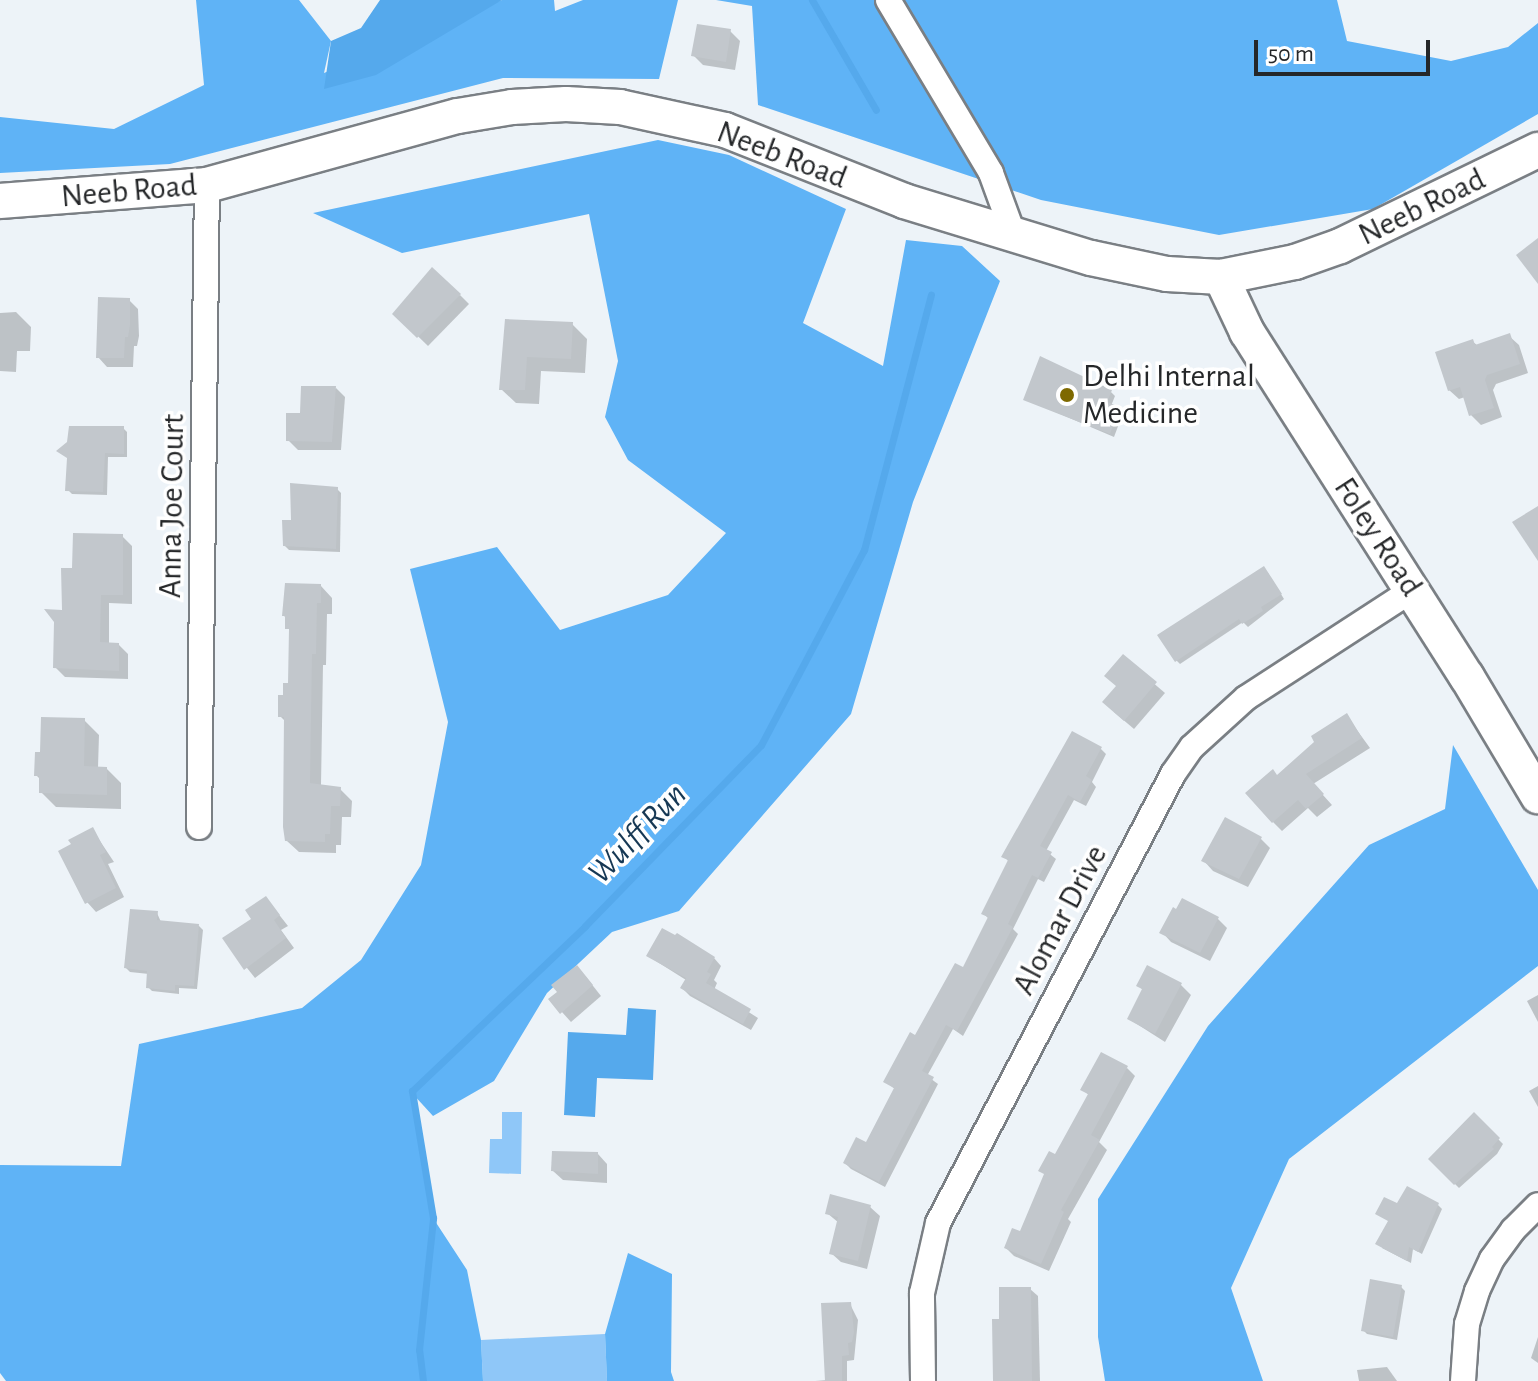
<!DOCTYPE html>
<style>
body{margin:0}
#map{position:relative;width:1538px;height:1381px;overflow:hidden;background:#edf3f8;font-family:"Alegreya Sans",sans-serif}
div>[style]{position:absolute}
.green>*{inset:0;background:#8fc7f8}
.forest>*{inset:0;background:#5fb3f6}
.water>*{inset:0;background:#55a9ec}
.shadow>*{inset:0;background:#0003}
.stream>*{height:7px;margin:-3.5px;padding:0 3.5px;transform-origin:3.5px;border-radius:3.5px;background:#55a9ec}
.building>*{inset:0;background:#c2c7cc}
.roads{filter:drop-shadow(2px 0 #7a7f84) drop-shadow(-2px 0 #7a7f84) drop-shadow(0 2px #7a7f84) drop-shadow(0 -2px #7a7f84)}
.street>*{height:24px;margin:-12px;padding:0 12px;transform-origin:12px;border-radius:12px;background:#fff}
.secondary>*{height:34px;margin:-17px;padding:0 17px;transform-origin:17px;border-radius:17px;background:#fff}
.dots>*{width:22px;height:22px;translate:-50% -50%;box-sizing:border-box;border:4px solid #fff;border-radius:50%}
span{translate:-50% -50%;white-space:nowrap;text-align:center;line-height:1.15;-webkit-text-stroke:7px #fff;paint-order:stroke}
.street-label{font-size:32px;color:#252729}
.poi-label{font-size:32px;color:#252729}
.left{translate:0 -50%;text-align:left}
.water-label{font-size:34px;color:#163854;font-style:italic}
.scale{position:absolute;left:1254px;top:40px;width:176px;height:36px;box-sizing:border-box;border:4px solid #252729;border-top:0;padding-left:10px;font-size:24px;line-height:28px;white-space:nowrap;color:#252729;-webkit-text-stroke:6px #fff;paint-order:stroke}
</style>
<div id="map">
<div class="green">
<div style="clip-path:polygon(502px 1112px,522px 1112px,521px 1174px,489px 1173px,490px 1139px,502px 1139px)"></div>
<div style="clip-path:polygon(605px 1334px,607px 1381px,483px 1381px,481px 1340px)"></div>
</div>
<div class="forest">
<div style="clip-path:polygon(196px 0,299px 0,331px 41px,324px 73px,502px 0,554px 0,555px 11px,583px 0,678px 0,659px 79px,503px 78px,170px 164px,0 173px,0 117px,114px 129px,204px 85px)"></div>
<div style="clip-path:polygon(716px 0,1337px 0,1347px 41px,1451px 61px,1508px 47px,1538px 23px,1538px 114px,1373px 209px,1219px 235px,1041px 200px,758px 105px,752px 6px)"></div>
<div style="clip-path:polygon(658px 140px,729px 155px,846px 209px,803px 323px,883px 366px,906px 240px,962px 246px,1000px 281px,913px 502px,851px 714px,679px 911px,612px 932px,547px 993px,494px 1081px,433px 1116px,412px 1093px,433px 1218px,467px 1270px,481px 1340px,483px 1381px,6px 1381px,0 1373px,0 1165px,121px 1166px,139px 1044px,302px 1008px,361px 960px,421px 865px,448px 722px,410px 569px,497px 547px,560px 630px,668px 595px,726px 533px,628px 460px,605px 417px,618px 361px,589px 214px,402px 253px,313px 213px)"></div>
<div style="clip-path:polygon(1453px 745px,1538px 890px,1538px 966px,1289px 1159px,1231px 1288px,1263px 1381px,1105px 1381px,1098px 1337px,1098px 1199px,1208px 1026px,1369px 845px,1445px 809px)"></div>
<div style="clip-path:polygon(628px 1253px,672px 1274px,671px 1372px,674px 1381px,607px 1381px,605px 1334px)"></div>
</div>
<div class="water">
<div style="clip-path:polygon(380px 0,502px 0,376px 75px,324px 89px,331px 41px,361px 28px)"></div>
<div style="clip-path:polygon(628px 1008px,656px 1010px,653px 1080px,597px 1078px,595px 1117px,564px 1115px,568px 1032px,626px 1035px)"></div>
</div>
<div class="shadow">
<div style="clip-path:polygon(730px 31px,740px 41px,735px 70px,703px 65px,693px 55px)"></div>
<div style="clip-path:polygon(460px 295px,469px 304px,428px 346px,395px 314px)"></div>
<div style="clip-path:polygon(129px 300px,138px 309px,139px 336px,137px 346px,134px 346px,133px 367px,107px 367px,98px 357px)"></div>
<div style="clip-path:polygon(16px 312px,31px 327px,30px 351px,17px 351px,16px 372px,0 371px,0 313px)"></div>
<div style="clip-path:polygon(572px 324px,587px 339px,585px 373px,541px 371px,539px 404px,516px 403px,501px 389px,502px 365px)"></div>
<div style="clip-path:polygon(1509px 336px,1519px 345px,1528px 373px,1496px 384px,1493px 390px,1502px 417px,1481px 425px,1471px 415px,1465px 397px,1459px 399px,1449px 390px,1472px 341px,1478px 346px)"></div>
<div style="clip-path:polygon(336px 388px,345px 397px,341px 450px,298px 450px,288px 440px)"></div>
<div style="clip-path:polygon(1110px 391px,1115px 396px,1111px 406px,1123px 413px,1114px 437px,1025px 399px)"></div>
<div style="clip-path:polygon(123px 428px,127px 432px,127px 457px,108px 457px,107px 495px,72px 494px,68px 490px,69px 458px)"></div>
<div style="clip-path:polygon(337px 489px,341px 493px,340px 552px,289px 550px,285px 546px)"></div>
<div style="clip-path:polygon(122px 536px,132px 546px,132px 604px,109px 603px,109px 645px,119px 645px,128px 654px,128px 679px,65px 677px,55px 667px,74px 570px)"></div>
<div style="clip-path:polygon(1268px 573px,1284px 599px,1248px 627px,1243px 622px,1180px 664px,1176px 660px)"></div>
<div style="clip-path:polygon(321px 586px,332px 598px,332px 614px,327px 614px,326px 665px,323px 665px,321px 786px,340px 789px,352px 801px,351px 817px,342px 817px,341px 845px,336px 845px,336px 853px,299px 852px,287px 841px,286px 722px,280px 716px,290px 685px,291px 632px,284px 615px)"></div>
<div style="clip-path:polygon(1123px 657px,1165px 693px,1134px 729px,1114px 712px)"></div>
<div style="clip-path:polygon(1346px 715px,1370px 748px,1313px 784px,1332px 805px,1317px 817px,1308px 808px,1282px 831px,1273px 822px,1277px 777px)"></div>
<div style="clip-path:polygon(84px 720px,99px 735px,98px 768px,106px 768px,121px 783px,121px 809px,56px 807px,41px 792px,41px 780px,36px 775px,42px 754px)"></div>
<div style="clip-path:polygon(1100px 748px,1106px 754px,1092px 782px,1096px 787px,1086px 806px,1074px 800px,1046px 851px,1056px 859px,1044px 882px,1038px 879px,1013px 929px,1018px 934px,963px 1036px,953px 1029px,927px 1076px,938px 1084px,885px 1187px,851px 1169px,845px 1163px,867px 1145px,896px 1090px,885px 1081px,964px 969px,989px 919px,983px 913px,1009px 862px,1004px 856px)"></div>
<div style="clip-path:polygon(92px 829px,114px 862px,108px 864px,124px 897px,96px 912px,87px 902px)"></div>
<div style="clip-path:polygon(1260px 838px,1270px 848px,1248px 887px,1213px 871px,1204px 861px)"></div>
<div style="clip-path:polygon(266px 898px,288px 926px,281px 930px,294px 948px,255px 978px,224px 939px,253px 919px)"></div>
<div style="clip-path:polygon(1183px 901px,1218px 919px,1227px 928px,1210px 961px,1171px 942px,1162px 932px)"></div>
<div style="clip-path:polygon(157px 913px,161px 922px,199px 926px,203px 930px,197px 989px,179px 988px,179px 994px,152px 991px,148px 987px,149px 974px,130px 972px,126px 968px)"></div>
<div style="clip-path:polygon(648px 956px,714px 958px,721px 966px,714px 980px,717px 983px,714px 990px,758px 1018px,751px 1030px,690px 996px,682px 988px,686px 980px)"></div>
<div style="clip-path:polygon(1148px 968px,1181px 985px,1191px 995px,1165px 1042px,1129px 1019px,1144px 991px,1139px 986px)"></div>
<div style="clip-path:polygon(586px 977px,601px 996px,571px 1022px,551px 1000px)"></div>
<div style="clip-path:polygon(1538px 995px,1538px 1022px,1527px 1001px)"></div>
<div style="clip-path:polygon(1127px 1068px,1135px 1076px,1099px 1142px,1107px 1150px,1068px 1219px,1071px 1222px,1049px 1271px,1014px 1256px,1006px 1248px,1021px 1234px,1056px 1157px,1090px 1096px,1083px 1090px)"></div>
<div style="clip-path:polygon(1538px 1086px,1538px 1107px,1529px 1091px)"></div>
<div style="clip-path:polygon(1474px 1115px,1503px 1144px,1497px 1154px,1459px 1188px,1430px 1159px)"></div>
<div style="clip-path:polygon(598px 1154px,607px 1164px,607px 1183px,563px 1180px,553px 1171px)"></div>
<div style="clip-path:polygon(1438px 1205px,1442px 1209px,1422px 1254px,1413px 1249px,1411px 1263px,1382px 1248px,1398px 1206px)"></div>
<div style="clip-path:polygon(870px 1207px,880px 1216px,867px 1269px,841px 1262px,831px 1253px,839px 1223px,827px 1213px)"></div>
<div style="clip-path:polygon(1401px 1287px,1405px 1291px,1397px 1340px,1367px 1334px,1363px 1330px)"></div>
<div style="clip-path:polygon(1030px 1289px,1038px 1296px,1040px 1381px,995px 1381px)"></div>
<div style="clip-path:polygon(850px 1304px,858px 1320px,854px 1360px,847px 1361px,847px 1381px,815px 1381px,827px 1380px)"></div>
<div style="clip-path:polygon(1538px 1337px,1538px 1363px,1531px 1358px)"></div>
<div style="clip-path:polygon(1387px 1367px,1397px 1381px,1359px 1381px,1357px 1370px)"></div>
</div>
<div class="stream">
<div style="left:812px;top:0;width:127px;rotate:59.8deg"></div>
<div style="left:423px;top:1381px;width:31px;rotate:-97deg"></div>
<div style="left:419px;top:1350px;width:133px;rotate:-83.9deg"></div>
<div style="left:433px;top:1218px;width:129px;rotate:-99.4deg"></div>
<div style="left:412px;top:1091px;width:239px;rotate:-43.6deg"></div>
<div style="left:585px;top:926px;width:252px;rotate:-45.8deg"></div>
<div style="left:761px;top:745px;width:221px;rotate:-62.2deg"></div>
<div style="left:864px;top:550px;width:264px;rotate:-75.3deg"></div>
</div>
<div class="building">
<div style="clip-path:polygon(697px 24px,731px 29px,726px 62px,691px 56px)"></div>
<div style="clip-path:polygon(1538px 238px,1538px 284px,1516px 255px)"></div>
<div style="clip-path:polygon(432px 267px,461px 294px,417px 338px,392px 314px)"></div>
<div style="clip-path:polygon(98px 297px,130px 298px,130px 325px,128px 337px,125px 337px,124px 358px,96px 358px)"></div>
<div style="clip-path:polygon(505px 319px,573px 322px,571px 359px,527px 357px,525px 390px,499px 390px)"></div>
<div style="clip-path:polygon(1510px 333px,1520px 364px,1487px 375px,1485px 380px,1494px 408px,1469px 416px,1460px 387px,1448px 391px,1435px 352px,1473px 339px,1475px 345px)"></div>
<div style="clip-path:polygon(1040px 356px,1112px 390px,1107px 402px,1120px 407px,1110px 434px,1023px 400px)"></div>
<div style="clip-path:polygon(301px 386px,336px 386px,332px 442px,286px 441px,286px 413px,300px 413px)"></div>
<div style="clip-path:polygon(69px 426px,124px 426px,124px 454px,105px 453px,103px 492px,65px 491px,67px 458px,56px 451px,67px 442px)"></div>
<div style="clip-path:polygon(290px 483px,338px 487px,336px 549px,283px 546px,282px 520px,291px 520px)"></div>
<div style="clip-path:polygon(1538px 506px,1538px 561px,1512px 522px)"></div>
<div style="clip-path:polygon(73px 533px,123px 534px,123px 595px,101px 595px,100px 642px,119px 643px,119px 671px,53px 668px,54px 622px,44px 609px,62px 610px,61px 568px,72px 568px)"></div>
<div style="clip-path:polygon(1264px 566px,1282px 594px,1261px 607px,1263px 611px,1242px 624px,1239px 619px,1175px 662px,1157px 635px)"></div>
<div style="clip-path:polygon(285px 583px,321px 584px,321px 603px,317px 603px,316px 654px,312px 654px,310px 783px,341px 787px,340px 806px,331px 806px,330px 834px,325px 834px,325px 842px,285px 841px,283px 827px,284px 717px,278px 717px,278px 695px,283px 695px,283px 683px,288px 683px,289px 629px,285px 629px,285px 616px,282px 616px)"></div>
<div style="clip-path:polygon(1123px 654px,1157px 682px,1124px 721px,1102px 702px,1116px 686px,1104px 676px)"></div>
<div style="clip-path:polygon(1347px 713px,1362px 738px,1306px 774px,1324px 794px,1306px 809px,1298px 800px,1272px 823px,1245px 793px,1273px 769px,1277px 775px,1314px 742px,1311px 736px)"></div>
<div style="clip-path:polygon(41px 717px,85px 718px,84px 766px,107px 767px,107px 795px,39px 793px,39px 776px,34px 776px,35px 752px,40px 752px)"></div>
<div style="clip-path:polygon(1072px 731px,1102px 747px,1086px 776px,1092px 780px,1080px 802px,1068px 795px,1040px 846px,1052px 852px,1038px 878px,1032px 875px,1008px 924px,1013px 927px,1000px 952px,957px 1031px,946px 1025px,922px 1071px,934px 1077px,879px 1182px,843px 1163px,856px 1137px,866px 1142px,894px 1088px,883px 1082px,910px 1032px,915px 1035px,955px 963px,963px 967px,988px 917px,981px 914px,1008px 860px,1001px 857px)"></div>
<div style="clip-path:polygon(1225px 817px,1262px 837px,1239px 879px,1201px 861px)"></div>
<div style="clip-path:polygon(93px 827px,106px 852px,100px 855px,116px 888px,85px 904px,58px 851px,71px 844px,68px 840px)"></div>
<div style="clip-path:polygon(266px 896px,280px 915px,274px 920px,286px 938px,244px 970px,222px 938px,251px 919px,245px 910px)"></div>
<div style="clip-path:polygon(1182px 898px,1219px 917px,1200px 953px,1159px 933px,1173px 907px,1176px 909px)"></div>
<div style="clip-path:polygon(130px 909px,158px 911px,157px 920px,199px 924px,194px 986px,175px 985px,175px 991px,146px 988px,147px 971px,124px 968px)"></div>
<div style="clip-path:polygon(662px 928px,675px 935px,677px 933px,715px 957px,707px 972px,711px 974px,706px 983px,751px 1009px,743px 1024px,680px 988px,686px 978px,646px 956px)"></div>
<div style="clip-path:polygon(577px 965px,593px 985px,560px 1014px,548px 999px,557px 992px,551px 985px)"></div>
<div style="clip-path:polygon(1147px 965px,1182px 983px,1155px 1034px,1127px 1019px,1142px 989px,1136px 986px)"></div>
<div style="clip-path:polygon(1101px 1052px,1128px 1066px,1091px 1135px,1100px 1140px,1061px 1210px,1064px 1212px,1041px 1264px,1004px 1248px,1012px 1228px,1020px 1231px,1044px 1174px,1038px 1171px,1049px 1151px,1055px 1154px,1088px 1094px,1080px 1090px)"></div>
<div style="clip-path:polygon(1474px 1112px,1500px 1138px,1492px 1147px,1494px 1149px,1454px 1185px,1428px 1159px)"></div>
<div style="clip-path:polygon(552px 1151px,598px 1152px,598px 1174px,551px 1171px)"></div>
<div style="clip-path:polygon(1407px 1186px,1439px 1203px,1418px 1252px,1409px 1247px,1407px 1261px,1375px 1244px,1388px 1221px,1375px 1214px,1384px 1197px,1397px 1203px)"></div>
<div style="clip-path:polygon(830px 1194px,871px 1205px,858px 1261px,829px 1254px,838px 1217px,825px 1214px)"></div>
<div style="clip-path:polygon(1370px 1279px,1402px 1285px,1393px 1337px,1361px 1331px)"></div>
<div style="clip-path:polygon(999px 1287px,1031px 1287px,1032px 1381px,993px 1381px,992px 1319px,999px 1319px)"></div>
<div style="clip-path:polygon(851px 1302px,854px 1332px,852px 1342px,848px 1343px,849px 1355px,842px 1356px,842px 1381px,825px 1381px,821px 1303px)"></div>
</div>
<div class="roads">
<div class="street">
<div style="left:888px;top:0;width:201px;rotate:59.2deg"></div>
<div style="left:991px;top:173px;width:64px;rotate:69.9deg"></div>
<div style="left:199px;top:827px;width:642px;rotate:-89.29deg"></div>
<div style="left:923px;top:1381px;width:88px;rotate:-90.7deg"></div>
<div style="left:922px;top:1293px;width:72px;rotate:-77.1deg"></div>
<div style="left:938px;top:1223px;width:507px;rotate:-62.37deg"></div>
<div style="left:1173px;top:774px;width:33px;rotate:-55deg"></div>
<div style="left:1192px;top:747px;width:73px;rotate:-42.2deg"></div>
<div style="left:1246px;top:698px;width:198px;rotate:-33deg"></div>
<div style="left:1463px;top:1381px;width:57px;rotate:-86deg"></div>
<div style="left:1467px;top:1324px;width:34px;rotate:-73deg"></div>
<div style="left:1477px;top:1291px;width:35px;rotate:-65deg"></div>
<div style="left:1492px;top:1259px;width:36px;rotate:-54deg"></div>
<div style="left:1513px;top:1230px;width:35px;rotate:-45deg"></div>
</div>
<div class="secondary">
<div style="left:0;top:201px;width:208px;rotate:-4.4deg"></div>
<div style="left:207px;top:185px;width:260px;rotate:-15.4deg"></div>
<div style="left:458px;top:116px;width:55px;rotate:-9.5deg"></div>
<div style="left:512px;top:107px;width:54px;rotate:-3.2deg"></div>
<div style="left:566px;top:104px;width:54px;rotate:3.2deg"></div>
<div style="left:620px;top:107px;width:107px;rotate:12.4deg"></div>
<div style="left:725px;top:130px;width:193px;rotate:21.6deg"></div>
<div style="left:904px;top:201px;width:195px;rotate:17deg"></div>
<div style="left:1091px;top:258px;width:78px;rotate:11.9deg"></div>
<div style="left:1167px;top:274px;width:54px;rotate:3.2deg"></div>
<div style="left:1221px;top:277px;width:76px;rotate:-11.5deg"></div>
<div style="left:1295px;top:262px;width:48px;rotate:-19.6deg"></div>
<div style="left:1340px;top:246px;width:220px;rotate:-25.9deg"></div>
<div style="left:1221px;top:277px;width:61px;rotate:64.7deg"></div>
<div style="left:1247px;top:332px;width:409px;rotate:57.5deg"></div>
<div style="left:1467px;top:677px;width:139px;rotate:59.2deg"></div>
</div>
</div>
<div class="dots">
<div style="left:1067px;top:395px;background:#7e6900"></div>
</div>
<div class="street-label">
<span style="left:782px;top:155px;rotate:21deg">Neeb Road</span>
<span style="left:129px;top:191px;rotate:-5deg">Neeb Road</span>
<span style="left:1422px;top:207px;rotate:-26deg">Neeb Road</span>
<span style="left:172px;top:506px;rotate:-89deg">Anna Joe Court</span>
<span style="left:1378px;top:537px;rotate:57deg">Foley Road</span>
<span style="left:1060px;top:920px;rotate:-62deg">Alomar Drive</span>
</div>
<div class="poi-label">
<span class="left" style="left:1083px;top:395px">Delhi Internal<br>Medicine</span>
</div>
<div class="water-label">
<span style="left:638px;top:834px;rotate:-46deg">Wulff Run</span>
</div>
<div class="scale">50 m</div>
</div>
